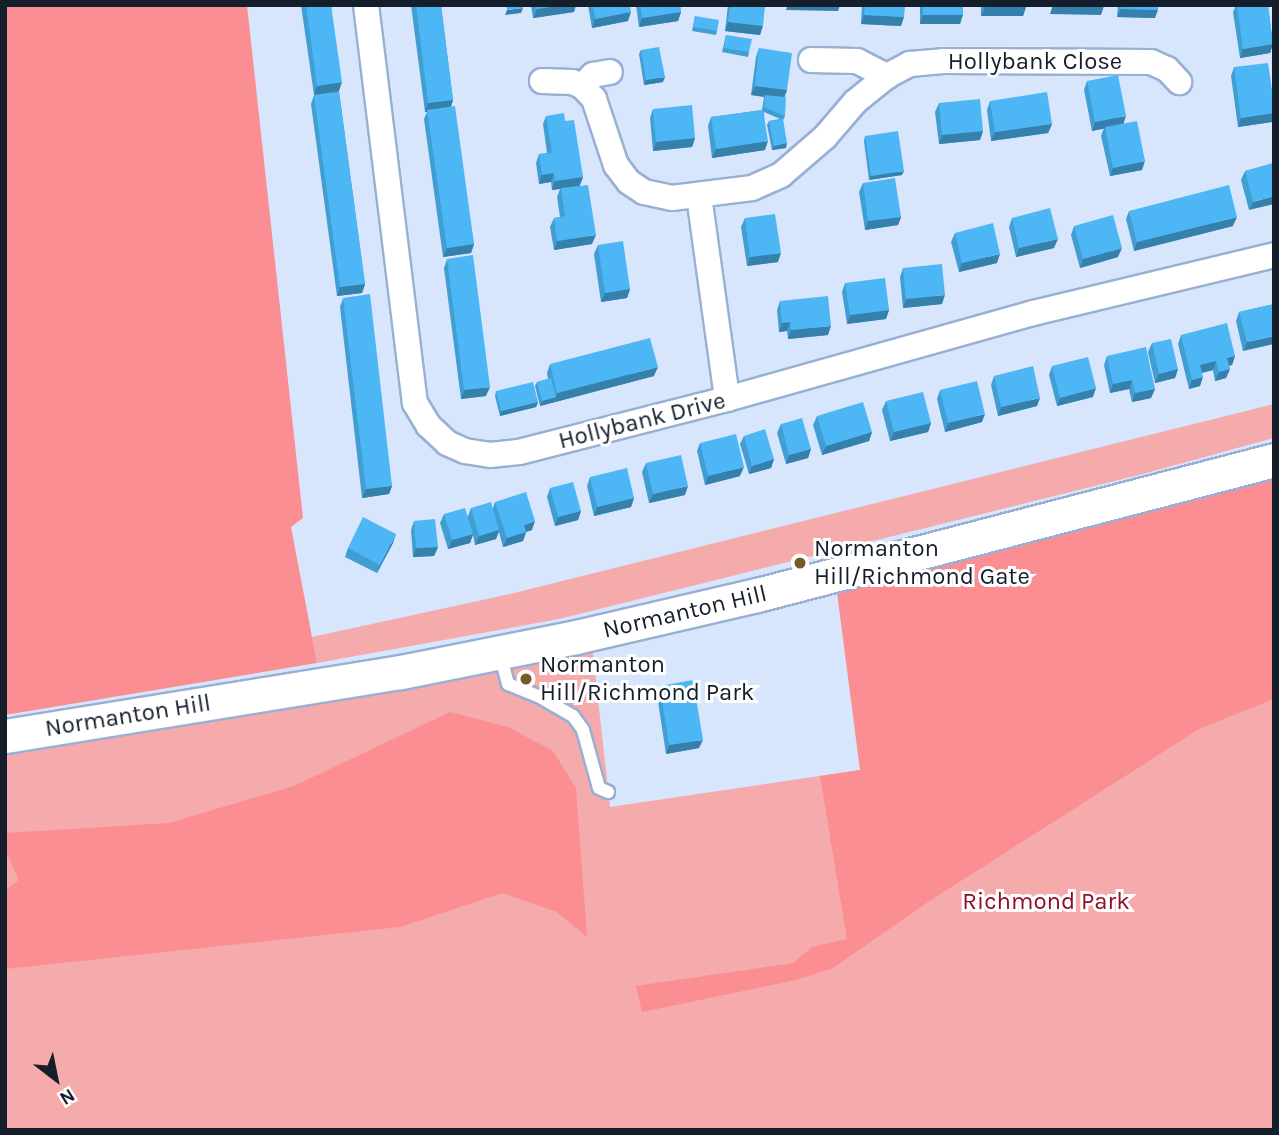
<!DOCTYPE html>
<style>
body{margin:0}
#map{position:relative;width:1279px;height:1135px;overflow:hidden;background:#d7e6fc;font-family:Karla,sans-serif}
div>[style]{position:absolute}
.green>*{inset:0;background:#f5aaac}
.forest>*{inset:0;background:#fb8e92}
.roads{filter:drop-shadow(2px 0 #98b0d3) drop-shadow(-2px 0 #98b0d3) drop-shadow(0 2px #98b0d3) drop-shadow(0 -2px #98b0d3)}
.service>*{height:12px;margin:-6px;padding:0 6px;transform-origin:6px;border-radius:6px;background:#fff}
.minor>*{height:24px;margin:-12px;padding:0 12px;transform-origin:12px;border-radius:12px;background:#fff}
.secondary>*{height:33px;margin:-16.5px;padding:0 16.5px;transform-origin:16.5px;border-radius:16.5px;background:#fff}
.wall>*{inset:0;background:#429dd3}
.shaded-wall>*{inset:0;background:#3680ac}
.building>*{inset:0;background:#4db7f5}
.dots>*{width:19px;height:19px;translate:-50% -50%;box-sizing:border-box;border:4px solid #fff;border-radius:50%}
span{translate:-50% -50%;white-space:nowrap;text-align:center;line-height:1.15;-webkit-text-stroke:6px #fff;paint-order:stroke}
.street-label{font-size:24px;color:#151e2b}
.poi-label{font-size:24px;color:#151e2b}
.left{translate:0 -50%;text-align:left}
.park-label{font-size:24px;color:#8c0e29}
.frame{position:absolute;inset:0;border:7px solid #151e2b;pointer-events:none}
.north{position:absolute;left:21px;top:1044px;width:70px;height:70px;-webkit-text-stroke:5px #fff;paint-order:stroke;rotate:148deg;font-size:19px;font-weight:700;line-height:28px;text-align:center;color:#151e2b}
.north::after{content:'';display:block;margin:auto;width:24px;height:32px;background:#151e2b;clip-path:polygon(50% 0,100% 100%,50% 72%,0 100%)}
</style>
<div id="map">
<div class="green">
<div style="clip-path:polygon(1274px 404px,1274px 438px,1139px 475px,559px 619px,317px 663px,312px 637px,510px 594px)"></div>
<div style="clip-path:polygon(1274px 471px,1274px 1130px,5px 1130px,5px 744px,592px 645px,610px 807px,860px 770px)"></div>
</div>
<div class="forest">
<div style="clip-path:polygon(5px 5px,247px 5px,303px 518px,291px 527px,317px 663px,5px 715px)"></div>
<div style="clip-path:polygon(1274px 471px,1274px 699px,1199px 729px,928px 902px,833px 968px,796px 980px,642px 1012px,636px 986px,793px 963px,812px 947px,847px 939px,820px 776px,860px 770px,836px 585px)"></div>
<div style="clip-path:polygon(450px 712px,508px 727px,553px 751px,576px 788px,587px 937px,557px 912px,502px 893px,400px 927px,5px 969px,5px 890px,19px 880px,5px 850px,5px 833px,169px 823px,294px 786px)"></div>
</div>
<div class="roads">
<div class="service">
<div style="left:500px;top:654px;width:31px;rotate:75deg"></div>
<div style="left:508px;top:684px;width:35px;rotate:22deg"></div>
<div style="left:540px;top:697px;width:38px;rotate:30deg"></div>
<div style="left:573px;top:716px;width:17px;rotate:54deg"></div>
<div style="left:583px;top:730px;width:60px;rotate:74.6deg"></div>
<div style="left:599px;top:788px;width:10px;rotate:24deg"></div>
</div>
<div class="minor">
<div style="left:366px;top:5px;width:401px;rotate:83deg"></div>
<div style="left:415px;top:403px;width:26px;rotate:59deg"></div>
<div style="left:428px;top:425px;width:26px;rotate:43deg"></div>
<div style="left:447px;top:443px;width:20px;rotate:24deg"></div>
<div style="left:465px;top:451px;width:25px;rotate:9deg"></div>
<div style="left:490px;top:455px;width:29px;rotate:-6deg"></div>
<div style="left:519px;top:452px;width:215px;rotate:-14.3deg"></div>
<div style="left:727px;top:399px;width:318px;rotate:-15.7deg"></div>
<div style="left:1033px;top:313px;width:248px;rotate:-13.5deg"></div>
<div style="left:811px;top:60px;width:46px;rotate:1.2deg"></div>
<div style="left:857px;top:61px;width:34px;rotate:27deg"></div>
<div style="left:542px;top:81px;width:30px;rotate:2deg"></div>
<div style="left:572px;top:82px;width:11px;rotate:22deg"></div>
<div style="left:582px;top:86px;width:18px;rotate:47deg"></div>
<div style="left:594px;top:99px;width:70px;rotate:71.6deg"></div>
<div style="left:616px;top:165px;width:21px;rotate:53deg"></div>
<div style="left:629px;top:182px;width:18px;rotate:34deg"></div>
<div style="left:644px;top:192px;width:29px;rotate:12deg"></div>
<div style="left:672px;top:198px;width:81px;rotate:-7.1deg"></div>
<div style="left:752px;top:188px;width:32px;rotate:-24deg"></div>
<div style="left:781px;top:175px;width:58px;rotate:-40.8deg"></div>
<div style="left:825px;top:137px;width:46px;rotate:-49.4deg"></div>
<div style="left:855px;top:102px;width:41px;rotate:-39.1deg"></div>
<div style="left:887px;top:76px;width:26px;rotate:-28deg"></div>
<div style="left:910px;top:64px;width:33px;rotate:-5deg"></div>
<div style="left:943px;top:61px;width:208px;rotate:0.3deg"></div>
<div style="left:1151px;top:62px;width:17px;rotate:24deg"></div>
<div style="left:1167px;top:69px;width:18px;rotate:47deg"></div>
<div style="left:582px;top:86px;width:16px;rotate:-45deg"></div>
<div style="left:593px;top:75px;width:17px;rotate:-10deg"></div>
<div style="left:699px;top:196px;width:205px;rotate:82.1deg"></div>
</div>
<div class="secondary">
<div style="left:5px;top:736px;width:401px;rotate:-9.2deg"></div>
<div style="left:401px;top:672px;width:178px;rotate:-11.3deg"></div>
<div style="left:576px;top:637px;width:186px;rotate:-13.1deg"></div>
<div style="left:757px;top:595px;width:534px;rotate:-14.63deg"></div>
</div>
</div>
<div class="wall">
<div style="clip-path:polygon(301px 5px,331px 5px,339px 91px,365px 284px,362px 293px,337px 296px,311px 104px,314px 95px)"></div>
<div style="clip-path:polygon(411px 5px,441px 5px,453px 100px,451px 107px,474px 244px,471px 253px,443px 257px,424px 119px,427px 112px,425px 112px)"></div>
<div style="clip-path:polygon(531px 5px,576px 5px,574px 12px,533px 18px)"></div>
<div style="clip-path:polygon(588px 5px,630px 5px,628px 21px,592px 28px)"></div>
<div style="clip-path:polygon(636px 5px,680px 5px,681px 12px,678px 21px,639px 27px)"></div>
<div style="clip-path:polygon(728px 5px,765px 5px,760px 35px,725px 31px)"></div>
<div style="clip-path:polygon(862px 5px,905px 5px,901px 26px,861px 24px)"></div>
<div style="clip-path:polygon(920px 5px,963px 5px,960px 24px,920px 24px)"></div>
<div style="clip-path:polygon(981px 5px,1026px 5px,1026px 7px,1023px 16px,981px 16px)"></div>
<div style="clip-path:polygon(1118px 5px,1158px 5px,1155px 18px,1117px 17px)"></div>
<div style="clip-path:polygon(1236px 5px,1268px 5px,1273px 44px,1270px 53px,1240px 58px,1233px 12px)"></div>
<div style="clip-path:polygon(695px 16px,717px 31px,716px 35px,692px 31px)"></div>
<div style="clip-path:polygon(726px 35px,749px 52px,748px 57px,722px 52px)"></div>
<div style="clip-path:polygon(759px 48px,787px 90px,785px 96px,785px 116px,783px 120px,786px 148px,772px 150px,767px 125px,769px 121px,780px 119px,764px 112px,765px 150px,712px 158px,708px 126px,711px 117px,762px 110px,764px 97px,751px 95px,756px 57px)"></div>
<div style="clip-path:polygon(641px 50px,663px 82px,644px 85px,639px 54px)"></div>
<div style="clip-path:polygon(1234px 67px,1274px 104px,1274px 116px,1272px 122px,1238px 127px,1231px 76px)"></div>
<div style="clip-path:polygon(1087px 81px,1124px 124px,1142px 170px,1110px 176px,1101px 136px,1104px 128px,1092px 131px,1084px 90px)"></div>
<div style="clip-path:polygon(990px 101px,1052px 124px,1048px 133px,991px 141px,987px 110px)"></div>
<div style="clip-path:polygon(939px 103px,983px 131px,980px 140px,939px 144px,935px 112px)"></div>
<div style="clip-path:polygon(653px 109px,695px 138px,692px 147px,653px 151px,650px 118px)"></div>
<div style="clip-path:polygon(546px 116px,565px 121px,583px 177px,580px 186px,592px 244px,554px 250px,550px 227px,554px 218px,560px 217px,557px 197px,560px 189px,552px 190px,551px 182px,539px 184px,536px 163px,539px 154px,547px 153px,543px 124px)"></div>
<div style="clip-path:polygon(865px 136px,902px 175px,869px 180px,864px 141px)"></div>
<div style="clip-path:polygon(1274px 163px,1249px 210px,1241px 180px,1245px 171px)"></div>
<div style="clip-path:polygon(863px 183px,901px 217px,898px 225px,865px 230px,859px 192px)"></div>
<div style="clip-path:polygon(1129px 211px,1233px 226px,1134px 251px,1126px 219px)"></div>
<div style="clip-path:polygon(745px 218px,778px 262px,747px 266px,741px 227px)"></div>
<div style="clip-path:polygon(1012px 218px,1054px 248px,1016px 257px,1009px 227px)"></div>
<div style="clip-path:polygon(1074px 226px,1118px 257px,1080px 268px,1071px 235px)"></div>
<div style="clip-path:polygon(955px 233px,997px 263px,959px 272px,951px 242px)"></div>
<div style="clip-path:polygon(598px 245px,630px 289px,627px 298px,601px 302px,594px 254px)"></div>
<div style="clip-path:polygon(447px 259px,486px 396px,461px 399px,444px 268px)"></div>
<div style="clip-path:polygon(903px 268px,942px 304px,903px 308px,900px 277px)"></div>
<div style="clip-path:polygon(845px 283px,889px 310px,886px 319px,847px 324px,842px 292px)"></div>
<div style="clip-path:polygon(343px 298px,392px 486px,389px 494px,362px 498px,340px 307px)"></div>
<div style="clip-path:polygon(780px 301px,828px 335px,788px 339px,787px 331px,779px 332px,777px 310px)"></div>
<div style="clip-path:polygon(1274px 304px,1243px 351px,1236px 321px,1239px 312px)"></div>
<div style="clip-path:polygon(1181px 335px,1235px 356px,1232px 365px,1229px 366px,1230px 369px,1226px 378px,1215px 381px,1213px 370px,1202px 373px,1200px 386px,1189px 389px,1178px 344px)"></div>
<div style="clip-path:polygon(1152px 343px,1178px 369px,1175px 378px,1155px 383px,1148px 352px)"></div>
<div style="clip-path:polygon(1107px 356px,1155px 389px,1151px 398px,1132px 402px,1129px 389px,1110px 393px,1104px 365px)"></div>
<div style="clip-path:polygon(550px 364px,654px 376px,540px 406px,535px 386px,537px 382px,548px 379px,547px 373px)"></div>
<div style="clip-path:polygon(1052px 366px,1093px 397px,1057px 406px,1049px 375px)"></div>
<div style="clip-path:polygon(994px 376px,1037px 406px,998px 416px,991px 385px)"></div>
<div style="clip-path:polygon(940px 390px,982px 422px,945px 432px,937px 399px)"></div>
<div style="clip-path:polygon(496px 391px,538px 402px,536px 407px,500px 416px,495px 396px)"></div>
<div style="clip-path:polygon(886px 401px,931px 423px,928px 432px,890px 441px,882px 410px)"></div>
<div style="clip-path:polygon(817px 416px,872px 432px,869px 441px,822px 455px,813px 425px)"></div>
<div style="clip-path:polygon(781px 424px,811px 449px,808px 458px,786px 464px,777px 433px)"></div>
<div style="clip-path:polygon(744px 436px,774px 459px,771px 468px,749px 474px,740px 444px)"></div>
<div style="clip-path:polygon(700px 443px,740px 476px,705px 485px,697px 451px)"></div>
<div style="clip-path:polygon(646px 463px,685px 495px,649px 503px,642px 472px)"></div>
<div style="clip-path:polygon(590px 477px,634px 498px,631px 507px,594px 516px,587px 486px)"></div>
<div style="clip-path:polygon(550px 488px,581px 511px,578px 520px,555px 526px,547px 497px)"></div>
<div style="clip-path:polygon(495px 502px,532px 530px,526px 532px,523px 541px,503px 547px,499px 532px,496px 539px,475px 545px,473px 535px,470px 543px,448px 549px,440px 523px,444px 514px,468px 516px,471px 508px,493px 508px)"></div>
<div style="clip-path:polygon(414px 521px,438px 547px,434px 556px,413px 557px,411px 530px)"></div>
<div style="clip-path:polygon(393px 543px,377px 573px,345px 557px,348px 548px)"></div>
<div style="clip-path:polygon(660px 686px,699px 748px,666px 754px,657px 695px)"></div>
</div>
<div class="shaded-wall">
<div style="clip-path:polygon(563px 5px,576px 5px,574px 12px,533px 18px,537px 9px)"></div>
<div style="clip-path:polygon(788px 5px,840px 5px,838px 11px,786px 10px)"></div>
<div style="clip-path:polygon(1053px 5px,1104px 6px,1101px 15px,1050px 14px)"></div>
<div style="clip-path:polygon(985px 7px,1026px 7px,1023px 16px,981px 16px)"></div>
<div style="clip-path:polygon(523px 8px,521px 13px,505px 15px,507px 10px)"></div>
<div style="clip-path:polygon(1121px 9px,1158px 10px,1155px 18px,1117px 17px)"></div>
<div style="clip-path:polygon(631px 12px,628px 21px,592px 28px,595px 19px)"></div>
<div style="clip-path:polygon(681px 12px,678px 21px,639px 27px,642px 18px)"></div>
<div style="clip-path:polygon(864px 15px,904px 17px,901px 26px,861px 24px)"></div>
<div style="clip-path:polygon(923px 15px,963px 15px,960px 24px,920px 24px)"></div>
<div style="clip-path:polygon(728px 22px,763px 26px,760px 35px,725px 31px)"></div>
<div style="clip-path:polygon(1273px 44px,1270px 53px,1240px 58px,1243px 49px)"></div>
<div style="clip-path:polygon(665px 77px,663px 82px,644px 85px,646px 80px)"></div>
<div style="clip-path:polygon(342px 82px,339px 91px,314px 95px,317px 86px)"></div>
<div style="clip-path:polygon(755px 86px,787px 90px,783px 99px,751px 95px)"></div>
<div style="clip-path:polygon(453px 100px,450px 109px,427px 110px,427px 112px,425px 112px,428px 103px)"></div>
<div style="clip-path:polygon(1274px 113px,1272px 122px,1238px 127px,1241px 118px)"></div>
<div style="clip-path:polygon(1126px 116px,1123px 125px,1092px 131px,1095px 122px)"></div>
<div style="clip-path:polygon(1052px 124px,1048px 133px,991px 141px,995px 132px)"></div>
<div style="clip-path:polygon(983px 131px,980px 140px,939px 144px,942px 135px)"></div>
<div style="clip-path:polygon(695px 138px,692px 147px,653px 151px,656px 142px)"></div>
<div style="clip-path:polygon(768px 141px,765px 150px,712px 158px,716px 149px)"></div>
<div style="clip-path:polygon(787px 143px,786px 148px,772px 150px,774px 146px)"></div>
<div style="clip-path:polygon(1145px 161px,1142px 170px,1110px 176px,1113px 168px)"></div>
<div style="clip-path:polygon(904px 171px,902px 175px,869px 180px,871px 176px)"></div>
<div style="clip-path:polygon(554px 173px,551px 182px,539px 184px,542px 175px)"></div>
<div style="clip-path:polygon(583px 177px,579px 186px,552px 190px,555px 181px)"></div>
<div style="clip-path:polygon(1274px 196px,1274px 204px,1249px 210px,1253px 202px)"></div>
<div style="clip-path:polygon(901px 217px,898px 225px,865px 230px,868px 221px)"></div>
<div style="clip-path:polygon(1237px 217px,1233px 226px,1134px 251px,1137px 242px)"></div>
<div style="clip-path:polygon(596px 235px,592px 244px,554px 250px,557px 241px)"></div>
<div style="clip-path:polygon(1058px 239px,1054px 248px,1016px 257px,1019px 248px)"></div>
<div style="clip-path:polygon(474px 244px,471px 253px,443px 257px,447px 248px)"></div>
<div style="clip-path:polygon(1122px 248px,1118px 257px,1080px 268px,1083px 259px)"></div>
<div style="clip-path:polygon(781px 253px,778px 262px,747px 266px,750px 257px)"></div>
<div style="clip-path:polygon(1000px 254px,997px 263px,959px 272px,962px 263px)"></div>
<div style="clip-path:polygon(365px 284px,362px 293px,337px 296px,340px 287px)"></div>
<div style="clip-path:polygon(630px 289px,627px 298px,601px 302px,605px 293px)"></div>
<div style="clip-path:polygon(945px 295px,942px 304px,903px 308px,906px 299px)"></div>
<div style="clip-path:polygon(889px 310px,886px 319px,847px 324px,850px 315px)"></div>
<div style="clip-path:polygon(790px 322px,787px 331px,779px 332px,782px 323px)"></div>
<div style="clip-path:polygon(831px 326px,828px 335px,788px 339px,791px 330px)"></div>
<div style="clip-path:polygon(1274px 336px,1274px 344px,1243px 351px,1247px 342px)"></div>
<div style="clip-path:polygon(1235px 356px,1232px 365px,1224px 367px,1227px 358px)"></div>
<div style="clip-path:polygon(1216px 361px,1213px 370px,1197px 374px,1200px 365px)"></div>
<div style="clip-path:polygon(658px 367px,654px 376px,540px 406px,542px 401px,556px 397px,557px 393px)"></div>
<div style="clip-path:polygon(1178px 369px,1175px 378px,1155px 383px,1159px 374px)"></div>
<div style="clip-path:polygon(1230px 369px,1226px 378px,1215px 381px,1219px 372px)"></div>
<div style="clip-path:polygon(1203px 377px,1200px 386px,1189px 389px,1192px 380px)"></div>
<div style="clip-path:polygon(1132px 380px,1129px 389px,1110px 393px,1113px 384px)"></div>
<div style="clip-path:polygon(490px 387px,486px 396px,461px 399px,464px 390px)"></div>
<div style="clip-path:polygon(1096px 388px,1093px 397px,1057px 406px,1060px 398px)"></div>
<div style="clip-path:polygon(1155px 389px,1151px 398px,1132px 402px,1135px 393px)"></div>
<div style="clip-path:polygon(1040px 398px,1037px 406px,998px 416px,1001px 407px)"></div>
<div style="clip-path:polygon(538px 402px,536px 407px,500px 416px,501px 411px)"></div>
<div style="clip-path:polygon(985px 414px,982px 422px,945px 432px,948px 423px)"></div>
<div style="clip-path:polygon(931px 423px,928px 432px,890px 441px,894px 432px)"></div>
<div style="clip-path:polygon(872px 432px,869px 441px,822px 455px,826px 446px)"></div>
<div style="clip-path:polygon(811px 449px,808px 458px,786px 464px,789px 455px)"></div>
<div style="clip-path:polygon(774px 459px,771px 468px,749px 474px,752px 466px)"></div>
<div style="clip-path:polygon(744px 467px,740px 476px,705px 485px,708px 476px)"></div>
<div style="clip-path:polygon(392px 486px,389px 494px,362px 498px,366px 489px)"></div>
<div style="clip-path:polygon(688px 486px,685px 495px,649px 503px,653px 494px)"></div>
<div style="clip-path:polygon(634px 498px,631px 507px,594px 516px,597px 507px)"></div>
<div style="clip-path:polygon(581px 511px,578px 520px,555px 526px,558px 517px)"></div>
<div style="clip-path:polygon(535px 521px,532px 530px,520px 534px,524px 525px)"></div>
<div style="clip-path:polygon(499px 530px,496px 539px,475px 545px,479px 536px)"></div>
<div style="clip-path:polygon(526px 532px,523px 541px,503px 547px,507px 538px)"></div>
<div style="clip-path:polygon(396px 534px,393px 543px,377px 573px,380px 565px)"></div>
<div style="clip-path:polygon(473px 534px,470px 543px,448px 549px,452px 540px)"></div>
<div style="clip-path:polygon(438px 547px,434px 556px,413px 557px,416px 548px)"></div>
<div style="clip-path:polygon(703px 740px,699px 748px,666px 754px,669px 745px)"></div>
</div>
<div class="building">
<div style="clip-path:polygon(306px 5px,331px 5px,342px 82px,317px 86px)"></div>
<div style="clip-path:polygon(416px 5px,441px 5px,453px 100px,428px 103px)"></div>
<div style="clip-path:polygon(506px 5px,523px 5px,523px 8px,507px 10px)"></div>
<div style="clip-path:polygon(536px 5px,563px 5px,537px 9px)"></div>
<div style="clip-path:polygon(593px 5px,630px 5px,631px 12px,595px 19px)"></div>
<div style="clip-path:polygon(640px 5px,680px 5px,681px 12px,642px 18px)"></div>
<div style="clip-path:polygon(730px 5px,765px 5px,763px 26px,728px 22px)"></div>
<div style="clip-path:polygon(865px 5px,905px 5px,904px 17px,864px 15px)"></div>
<div style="clip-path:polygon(923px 5px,963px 5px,963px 15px,923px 15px)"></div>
<div style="clip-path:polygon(985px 5px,1026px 5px,1026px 7px,985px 7px)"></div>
<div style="clip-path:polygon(1058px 5px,1104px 5px,1104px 6px)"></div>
<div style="clip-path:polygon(1121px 5px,1158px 5px,1158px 10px,1121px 9px)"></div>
<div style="clip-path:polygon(1237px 5px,1268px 5px,1273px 44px,1243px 49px)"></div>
<div style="clip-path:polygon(695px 16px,719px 20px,717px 31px,693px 27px)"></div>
<div style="clip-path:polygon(726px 35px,752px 39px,749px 52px,724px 48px)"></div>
<div style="clip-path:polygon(659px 47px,665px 77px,646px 80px,641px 50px)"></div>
<div style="clip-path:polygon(759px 48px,792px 53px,787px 90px,755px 86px)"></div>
<div style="clip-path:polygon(1268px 63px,1274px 104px,1274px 113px,1241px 118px,1234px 67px)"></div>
<div style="clip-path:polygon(1118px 75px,1126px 116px,1095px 122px,1087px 81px)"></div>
<div style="clip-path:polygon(339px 92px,365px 284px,340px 287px,314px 95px)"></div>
<div style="clip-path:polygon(1047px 92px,1052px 124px,995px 132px,990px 101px)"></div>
<div style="clip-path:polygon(765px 95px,786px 97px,785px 116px,764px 107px)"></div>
<div style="clip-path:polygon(980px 99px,983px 131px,942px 135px,939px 103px)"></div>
<div style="clip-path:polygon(692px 105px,695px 138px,656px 142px,653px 109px)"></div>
<div style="clip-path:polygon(455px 106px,474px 244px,447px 248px,427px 110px)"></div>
<div style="clip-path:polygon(763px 110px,768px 141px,716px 149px,711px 117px)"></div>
<div style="clip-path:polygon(564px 113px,565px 121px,574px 120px,583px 177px,555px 181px,554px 173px,542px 175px,539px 154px,552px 153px,546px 116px)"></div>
<div style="clip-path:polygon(783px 119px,787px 143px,774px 146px,769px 121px)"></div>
<div style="clip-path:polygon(1137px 121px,1145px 161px,1113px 168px,1105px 127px)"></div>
<div style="clip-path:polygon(898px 131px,904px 171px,871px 176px,865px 136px)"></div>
<div style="clip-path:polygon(1274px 163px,1274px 196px,1253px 202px,1245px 171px)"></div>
<div style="clip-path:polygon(895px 178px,901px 217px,868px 221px,863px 183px)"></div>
<div style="clip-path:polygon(588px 185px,596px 235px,557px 241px,554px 218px,565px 216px,561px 188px)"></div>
<div style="clip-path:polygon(1229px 185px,1237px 217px,1137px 242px,1129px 211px)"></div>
<div style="clip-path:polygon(1050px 208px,1058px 239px,1019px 248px,1012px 218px)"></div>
<div style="clip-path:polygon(775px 214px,781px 253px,750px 257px,745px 218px)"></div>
<div style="clip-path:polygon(1113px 215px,1122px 248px,1083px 259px,1074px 226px)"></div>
<div style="clip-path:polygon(993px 223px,1000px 254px,962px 263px,955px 233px)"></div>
<div style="clip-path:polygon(623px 241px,630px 289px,605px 293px,598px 245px)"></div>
<div style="clip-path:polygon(473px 255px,490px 387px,464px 390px,447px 259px)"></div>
<div style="clip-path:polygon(942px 264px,945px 295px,906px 299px,903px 268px)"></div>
<div style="clip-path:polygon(885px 278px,889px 310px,850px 315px,845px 283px)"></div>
<div style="clip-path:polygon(370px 294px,392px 486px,366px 489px,343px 298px)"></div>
<div style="clip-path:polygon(828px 296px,831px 326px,791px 330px,790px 322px,782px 323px,780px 301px)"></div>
<div style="clip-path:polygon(1274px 304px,1274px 336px,1247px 342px,1239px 312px)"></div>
<div style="clip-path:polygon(1227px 323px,1235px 356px,1227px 358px,1230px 369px,1219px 372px,1216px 361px,1200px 365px,1203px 377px,1192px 380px,1181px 335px)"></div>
<div style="clip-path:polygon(650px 338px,658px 367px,557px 393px,550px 364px)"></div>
<div style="clip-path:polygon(1171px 339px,1178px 369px,1159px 374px,1152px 343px)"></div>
<div style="clip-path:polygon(1146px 347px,1155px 389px,1135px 393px,1132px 380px,1113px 384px,1107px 356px)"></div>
<div style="clip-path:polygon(1088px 357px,1096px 388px,1060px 398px,1052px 366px)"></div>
<div style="clip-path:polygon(1033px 366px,1040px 398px,1001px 407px,994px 376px)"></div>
<div style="clip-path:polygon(551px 378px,556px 397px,542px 401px,537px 382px)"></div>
<div style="clip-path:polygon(977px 381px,985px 414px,948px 423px,940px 390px)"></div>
<div style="clip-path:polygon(533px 382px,538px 402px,501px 411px,496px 391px)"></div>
<div style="clip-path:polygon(923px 392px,931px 423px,894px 432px,886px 401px)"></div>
<div style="clip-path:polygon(863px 402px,872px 432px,826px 446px,817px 416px)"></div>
<div style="clip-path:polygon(802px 418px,811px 449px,789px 455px,781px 424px)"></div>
<div style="clip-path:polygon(765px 429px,774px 459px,752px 466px,744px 436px)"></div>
<div style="clip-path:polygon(736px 434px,744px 467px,708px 476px,700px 443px)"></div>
<div style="clip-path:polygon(681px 455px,688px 486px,653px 494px,646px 463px)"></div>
<div style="clip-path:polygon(627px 468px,634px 498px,597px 507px,590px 477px)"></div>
<div style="clip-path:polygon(573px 482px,581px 511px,558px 517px,550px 488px)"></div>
<div style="clip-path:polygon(526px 492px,535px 521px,524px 525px,526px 532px,507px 538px,495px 502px)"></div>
<div style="clip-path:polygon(491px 502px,499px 530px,479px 536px,471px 508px)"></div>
<div style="clip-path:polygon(465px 508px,473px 534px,452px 540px,444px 514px)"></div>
<div style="clip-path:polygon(363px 517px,396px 534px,380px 565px,348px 548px)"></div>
<div style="clip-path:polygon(435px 519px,438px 547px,416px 548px,414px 521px)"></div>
<div style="clip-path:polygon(693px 680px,703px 740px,669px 745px,660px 686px)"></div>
</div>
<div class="dots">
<div style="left:800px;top:563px;background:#74592b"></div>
<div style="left:526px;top:679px;background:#74592b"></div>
</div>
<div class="street-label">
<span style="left:1035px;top:62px">Hollybank Close</span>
<span style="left:642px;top:421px;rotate:-14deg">Hollybank Drive</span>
<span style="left:685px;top:612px;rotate:-13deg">Normanton Hill</span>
<span style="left:128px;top:716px;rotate:-9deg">Normanton Hill</span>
</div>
<div class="poi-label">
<span class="left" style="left:814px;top:563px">Normanton<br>Hill/Richmond Gate</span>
<span class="left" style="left:540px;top:679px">Normanton<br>Hill/Richmond Park</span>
</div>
<div class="park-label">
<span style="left:1046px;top:902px">Richmond Park</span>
</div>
<div class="frame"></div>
<div class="north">N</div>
</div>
